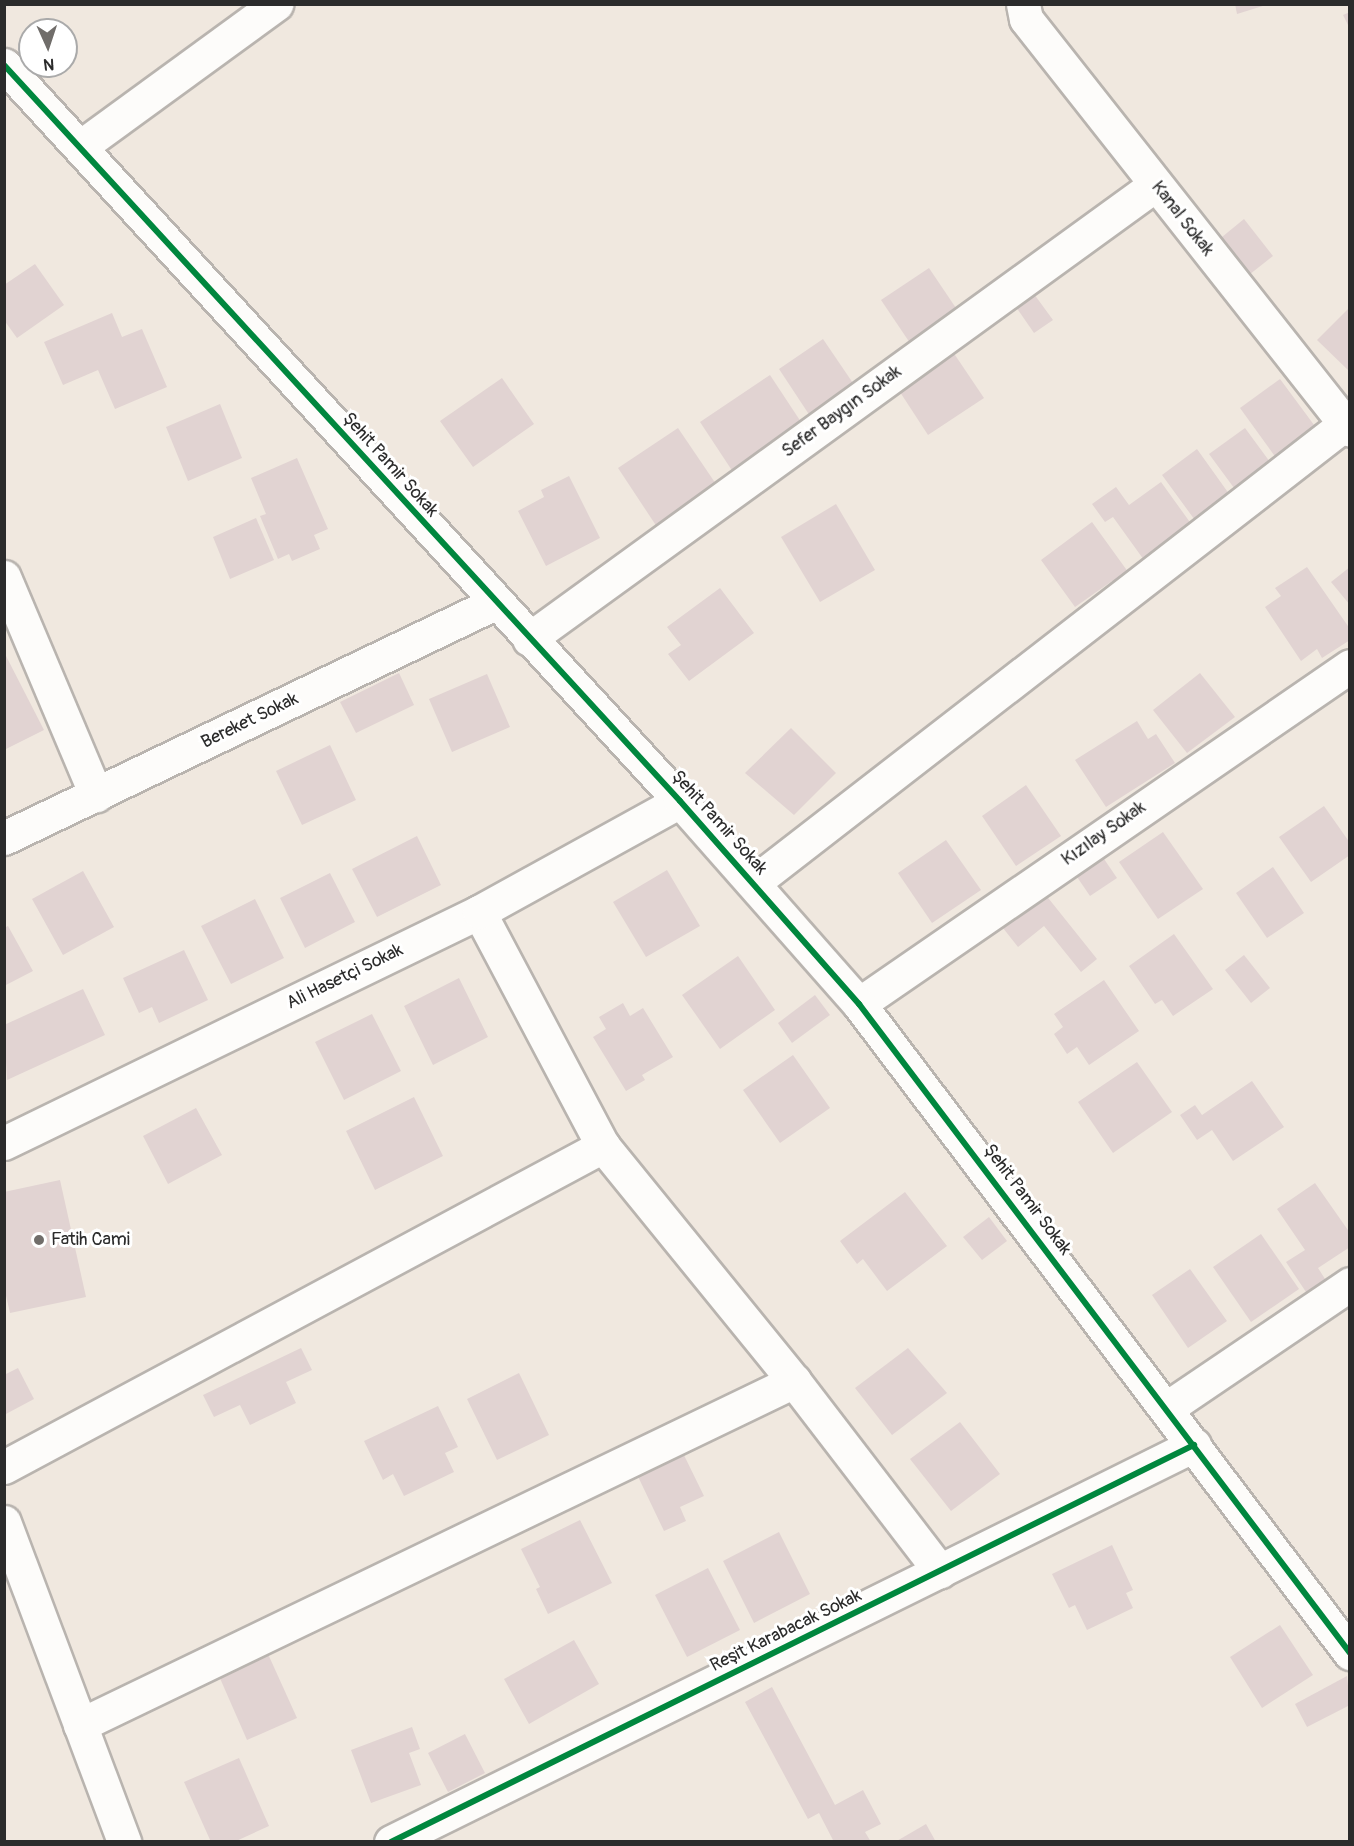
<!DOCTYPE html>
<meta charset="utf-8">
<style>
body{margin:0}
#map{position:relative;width:1354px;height:1846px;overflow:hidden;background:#f0e8df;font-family:Pangolin,sans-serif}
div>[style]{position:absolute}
.building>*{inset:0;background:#e1d3d2}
.roads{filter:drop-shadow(2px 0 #b9b4af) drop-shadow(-2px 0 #b9b4af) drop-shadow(0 2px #b9b4af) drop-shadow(0 -2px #b9b4af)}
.minor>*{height:33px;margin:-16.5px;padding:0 16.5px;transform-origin:16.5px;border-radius:16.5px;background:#fdfcfa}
.tertiary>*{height:33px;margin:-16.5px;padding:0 16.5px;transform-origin:16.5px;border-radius:16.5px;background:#fdfcfa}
.cycleway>*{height:6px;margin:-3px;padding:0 3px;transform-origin:3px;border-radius:3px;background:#00873e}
.dots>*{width:16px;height:16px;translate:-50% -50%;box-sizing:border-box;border:3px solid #fff;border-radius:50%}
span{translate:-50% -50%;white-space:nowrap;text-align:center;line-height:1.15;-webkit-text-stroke:6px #fff;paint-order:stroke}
.street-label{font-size:18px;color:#2b2b2b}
.poi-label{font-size:18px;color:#2b2b2b}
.left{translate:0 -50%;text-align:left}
.frame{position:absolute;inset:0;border:6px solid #2b2b2b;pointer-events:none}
.north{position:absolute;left:18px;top:18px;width:60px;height:60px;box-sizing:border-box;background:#fff;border:2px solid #aaa;border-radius:50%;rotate:177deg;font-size:16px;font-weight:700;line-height:24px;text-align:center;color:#2b2b2b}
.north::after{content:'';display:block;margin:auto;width:21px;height:27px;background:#706d6a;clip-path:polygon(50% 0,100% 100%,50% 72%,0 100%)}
</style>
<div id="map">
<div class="building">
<div style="clip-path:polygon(1235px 4px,1266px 4px,1266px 5px,1237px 14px)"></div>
<div style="clip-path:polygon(1350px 12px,1350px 29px,1343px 15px)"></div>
<div style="clip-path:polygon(1244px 219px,1273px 256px,1240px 282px,1211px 246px)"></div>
<div style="clip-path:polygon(35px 264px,64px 305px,17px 338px,4px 320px,4px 285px)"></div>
<div style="clip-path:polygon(929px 268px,960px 314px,912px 346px,881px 300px)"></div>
<div style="clip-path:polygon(1034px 294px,1053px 320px,1034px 333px,1016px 307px)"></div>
<div style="clip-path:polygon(1350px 307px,1350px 372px,1317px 340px)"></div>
<div style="clip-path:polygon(112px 313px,122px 337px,142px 329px,167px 387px,115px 409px,98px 370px,63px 385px,44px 342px)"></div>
<div style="clip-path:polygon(823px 339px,857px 389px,812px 419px,779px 369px)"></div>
<div style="clip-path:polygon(953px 352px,984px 398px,928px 435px,898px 389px)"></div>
<div style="clip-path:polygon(770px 375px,803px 425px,733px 472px,700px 422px)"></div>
<div style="clip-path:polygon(502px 378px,534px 424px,473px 467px,440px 421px)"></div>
<div style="clip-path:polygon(1280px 379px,1320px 433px,1279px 462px,1240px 408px)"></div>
<div style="clip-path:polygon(220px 404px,242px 458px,188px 481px,166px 427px)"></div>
<div style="clip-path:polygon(678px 428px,718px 487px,657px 527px,618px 468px)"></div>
<div style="clip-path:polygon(1245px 428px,1273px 466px,1237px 492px,1209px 454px)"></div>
<div style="clip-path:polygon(1197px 449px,1232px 498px,1197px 523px,1162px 475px)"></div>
<div style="clip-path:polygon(297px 458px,328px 529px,314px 535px,320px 549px,292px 561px,289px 554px,278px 559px,260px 516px,266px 514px,251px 478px)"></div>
<div style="clip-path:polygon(569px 476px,600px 538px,546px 566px,518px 511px,544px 497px,541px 490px)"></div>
<div style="clip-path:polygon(1161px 482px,1197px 532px,1149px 567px,1113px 517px,1105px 522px,1092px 504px,1116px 487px,1129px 505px)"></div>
<div style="clip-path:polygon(836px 504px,875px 570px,820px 602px,781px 537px)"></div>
<div style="clip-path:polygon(256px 518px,274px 560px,230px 579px,213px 537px)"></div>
<div style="clip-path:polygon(1092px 522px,1131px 576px,1116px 586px,1112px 581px,1075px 607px,1041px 560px)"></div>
<div style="clip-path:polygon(1307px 567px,1350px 629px,1350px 640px,1322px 658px,1317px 649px,1301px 661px,1265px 607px,1281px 596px,1275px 588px)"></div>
<div style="clip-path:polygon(1350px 567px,1350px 605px,1331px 582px)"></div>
<div style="clip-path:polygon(720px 588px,754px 633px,689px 681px,668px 654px,681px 645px,667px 627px)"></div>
<div style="clip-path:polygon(4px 652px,44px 730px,4px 750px)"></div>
<div style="clip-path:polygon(399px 673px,414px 705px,356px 733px,340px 702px)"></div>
<div style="clip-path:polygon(1200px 673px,1235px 717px,1187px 753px,1153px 710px)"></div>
<div style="clip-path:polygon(487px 674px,510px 727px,452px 752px,429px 699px)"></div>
<div style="clip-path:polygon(1137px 721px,1148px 739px,1156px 734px,1175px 763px,1106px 807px,1075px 760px)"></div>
<div style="clip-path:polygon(791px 728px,836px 773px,794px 815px,745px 773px)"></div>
<div style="clip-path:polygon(330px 745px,356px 800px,302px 825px,276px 771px)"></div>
<div style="clip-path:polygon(1026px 785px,1061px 836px,1016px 866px,982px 816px)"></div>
<div style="clip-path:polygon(1324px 806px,1350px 843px,1350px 855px,1311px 882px,1279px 837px)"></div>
<div style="clip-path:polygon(1163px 832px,1203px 889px,1158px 919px,1119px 862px)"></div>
<div style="clip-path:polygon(417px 836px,441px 885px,377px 917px,352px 869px)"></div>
<div style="clip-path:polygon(946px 840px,981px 890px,932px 923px,898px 873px)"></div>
<div style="clip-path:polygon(1102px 856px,1117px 878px,1090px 896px,1075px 874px)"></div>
<div style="clip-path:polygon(1273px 867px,1304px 913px,1267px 938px,1236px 893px)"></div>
<div style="clip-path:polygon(667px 870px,700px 926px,646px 957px,613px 902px)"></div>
<div style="clip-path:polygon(83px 871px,114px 927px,63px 955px,32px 899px)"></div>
<div style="clip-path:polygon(330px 873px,355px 922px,305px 948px,280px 898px)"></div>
<div style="clip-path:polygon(1045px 894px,1097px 959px,1081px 972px,1044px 926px,1018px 947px,1003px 928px)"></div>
<div style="clip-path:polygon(255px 899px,284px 958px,231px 984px,201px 926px)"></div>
<div style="clip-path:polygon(8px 926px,33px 971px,4px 986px,4px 928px)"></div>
<div style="clip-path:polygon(1174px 934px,1213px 989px,1173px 1016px,1162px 1000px,1155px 1004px,1129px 966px)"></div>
<div style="clip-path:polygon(184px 950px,208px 1000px,159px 1023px,152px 1007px,139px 1013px,123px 978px)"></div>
<div style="clip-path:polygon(1244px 955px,1270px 988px,1251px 1003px,1225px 970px)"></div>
<div style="clip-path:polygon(738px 956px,775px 1010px,720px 1049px,682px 995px)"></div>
<div style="clip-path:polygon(459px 978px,488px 1037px,433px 1065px,404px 1006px)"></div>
<div style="clip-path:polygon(1104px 980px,1139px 1031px,1089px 1065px,1077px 1047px,1067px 1054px,1054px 1034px,1063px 1027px,1054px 1014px)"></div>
<div style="clip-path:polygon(83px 989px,105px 1035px,7px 1080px,4px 1025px)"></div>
<div style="clip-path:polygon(815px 995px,830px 1015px,792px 1043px,778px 1023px)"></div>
<div style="clip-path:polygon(623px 1003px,630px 1016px,643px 1008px,673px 1057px,642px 1075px,645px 1080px,626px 1091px,593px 1037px,606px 1029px,599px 1017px)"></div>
<div style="clip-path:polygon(372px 1014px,401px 1071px,344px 1100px,315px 1042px)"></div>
<div style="clip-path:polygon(793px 1055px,830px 1108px,780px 1143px,743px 1090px)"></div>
<div style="clip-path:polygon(1137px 1062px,1172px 1112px,1113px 1153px,1078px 1102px)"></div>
<div style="clip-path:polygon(1252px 1081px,1284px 1127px,1233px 1161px,1212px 1130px,1197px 1140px,1180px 1115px,1195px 1105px,1202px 1115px)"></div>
<div style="clip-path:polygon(414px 1097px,443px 1156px,375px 1190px,346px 1131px)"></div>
<div style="clip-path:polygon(196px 1108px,222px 1155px,168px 1184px,143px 1136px)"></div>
<div style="clip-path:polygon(60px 1180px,86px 1297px,10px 1313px,4px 1287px,4px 1192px)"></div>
<div style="clip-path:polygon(1315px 1183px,1350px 1233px,1350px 1247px,1318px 1268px,1327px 1282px,1308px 1295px,1286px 1262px,1305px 1250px,1277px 1209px)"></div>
<div style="clip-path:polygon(905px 1192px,947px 1246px,887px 1291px,863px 1259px,857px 1264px,840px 1241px)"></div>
<div style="clip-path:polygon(989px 1217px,1007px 1241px,982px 1260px,963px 1237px)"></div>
<div style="clip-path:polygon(1261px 1234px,1299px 1289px,1251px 1322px,1213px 1267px)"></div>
<div style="clip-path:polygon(1190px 1269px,1227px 1321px,1188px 1348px,1152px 1295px)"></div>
<div style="clip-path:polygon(301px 1348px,312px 1370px,286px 1382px,296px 1403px,250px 1425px,240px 1405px,214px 1417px,203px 1395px)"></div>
<div style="clip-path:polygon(908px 1348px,947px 1393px,892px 1435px,855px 1388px)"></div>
<div style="clip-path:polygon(18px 1368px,34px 1399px,4px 1415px,4px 1375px)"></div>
<div style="clip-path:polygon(519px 1373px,549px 1435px,497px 1460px,467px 1399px)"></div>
<div style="clip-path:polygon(438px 1406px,458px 1447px,445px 1453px,454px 1472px,404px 1496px,393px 1474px,383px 1480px,364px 1441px)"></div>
<div style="clip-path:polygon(960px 1422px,1000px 1474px,951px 1511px,910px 1459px)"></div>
<div style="clip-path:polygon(680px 1447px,704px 1496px,680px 1507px,686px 1521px,664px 1531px,632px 1464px)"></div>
<div style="clip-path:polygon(580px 1520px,612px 1583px,548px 1614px,536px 1589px,540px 1587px,521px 1549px)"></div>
<div style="clip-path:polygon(779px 1532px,810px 1594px,754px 1623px,723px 1561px)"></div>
<div style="clip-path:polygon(1112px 1545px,1133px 1590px,1126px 1593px,1133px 1608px,1087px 1630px,1075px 1605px,1069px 1608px,1052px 1574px)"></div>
<div style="clip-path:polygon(708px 1568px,740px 1630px,687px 1657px,655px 1595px)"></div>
<div style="clip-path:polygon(1280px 1625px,1313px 1675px,1262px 1708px,1230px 1657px)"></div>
<div style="clip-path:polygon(574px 1640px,599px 1684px,529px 1724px,504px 1679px)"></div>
<div style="clip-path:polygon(268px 1654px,297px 1718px,247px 1740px,219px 1676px)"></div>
<div style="clip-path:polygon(1347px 1676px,1350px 1705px,1307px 1727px,1295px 1704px)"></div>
<div style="clip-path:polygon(772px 1687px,835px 1805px,863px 1790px,881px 1824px,865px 1832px,871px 1842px,834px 1842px,819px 1813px,808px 1819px,745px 1702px)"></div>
<div style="clip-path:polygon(412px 1727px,420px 1749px,409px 1753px,421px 1785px,371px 1803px,351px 1750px)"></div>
<div style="clip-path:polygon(465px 1734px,485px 1773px,448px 1792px,428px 1753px)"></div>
<div style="clip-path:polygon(239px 1758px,269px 1826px,234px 1842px,211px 1842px,184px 1782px)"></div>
<div style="clip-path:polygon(926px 1824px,936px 1842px,895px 1842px)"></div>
</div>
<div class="roads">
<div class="minor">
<div style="left:1023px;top:4px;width:15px;rotate:79deg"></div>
<div style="left:1026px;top:19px;width:523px;rotate:51.75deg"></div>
<div style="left:80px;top:147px;width:243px;rotate:-36.1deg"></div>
<div style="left:4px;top:577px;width:237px;rotate:67.1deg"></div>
<div style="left:529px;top:639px;width:773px;rotate:-35.95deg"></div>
<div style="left:4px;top:838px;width:544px;rotate:-25.58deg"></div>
<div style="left:753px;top:883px;width:749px;rotate:-37.79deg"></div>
<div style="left:479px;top:912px;width:265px;rotate:62.1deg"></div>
<div style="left:603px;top:1146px;width:303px;rotate:50.9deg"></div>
<div style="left:794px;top:1381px;width:240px;rotate:52.5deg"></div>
<div style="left:859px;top:1004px;width:596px;rotate:-34.54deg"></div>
<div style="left:4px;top:1143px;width:528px;rotate:-25.93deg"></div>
<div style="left:479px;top:912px;width:230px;rotate:-28.9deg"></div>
<div style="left:1167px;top:1408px;width:221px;rotate:-34.1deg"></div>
<div style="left:4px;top:1467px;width:680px;rotate:-28.19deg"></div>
<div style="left:4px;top:1522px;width:342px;rotate:69.4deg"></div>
<div style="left:80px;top:1725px;width:793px;rotate:-25.72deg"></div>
<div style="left:391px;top:1842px;width:896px;rotate:-26.31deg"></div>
</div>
<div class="tertiary">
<div style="left:4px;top:65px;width:999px;rotate:47.43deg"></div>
<div style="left:680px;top:801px;width:271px;rotate:48.6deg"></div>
<div style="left:859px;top:1004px;width:814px;rotate:52.89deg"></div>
</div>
</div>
<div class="cycleway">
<div style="left:4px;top:65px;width:999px;rotate:47.43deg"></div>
<div style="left:680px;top:801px;width:271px;rotate:48.6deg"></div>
<div style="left:859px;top:1004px;width:814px;rotate:52.89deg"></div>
<div style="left:391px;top:1842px;width:896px;rotate:-26.31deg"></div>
</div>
<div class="dots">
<div style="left:39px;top:1240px;background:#706d6a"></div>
</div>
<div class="street-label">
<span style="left:1182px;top:219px;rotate:52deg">Kanal Sokak</span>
<span style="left:842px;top:412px;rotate:-36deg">Sefer Baygın Sokak</span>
<span style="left:390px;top:465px;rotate:48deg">Şehit Pamir Sokak</span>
<span style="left:250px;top:721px;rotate:-26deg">Bereket Sokak</span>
<span style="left:719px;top:823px;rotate:48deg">Şehit Pamir Sokak</span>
<span style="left:1104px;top:834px;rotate:-35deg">Kızılay Sokak</span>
<span style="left:345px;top:977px;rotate:-26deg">Ali Hasetçi Sokak</span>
<span style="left:1027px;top:1200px;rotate:53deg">Şehit Pamir Sokak</span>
<span style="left:786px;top:1631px;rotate:-26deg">Reşit Karabacak Sokak</span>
</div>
<div class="poi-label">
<span class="left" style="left:51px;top:1240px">Fatih Cami</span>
</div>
<div class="frame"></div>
<div class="north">N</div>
</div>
